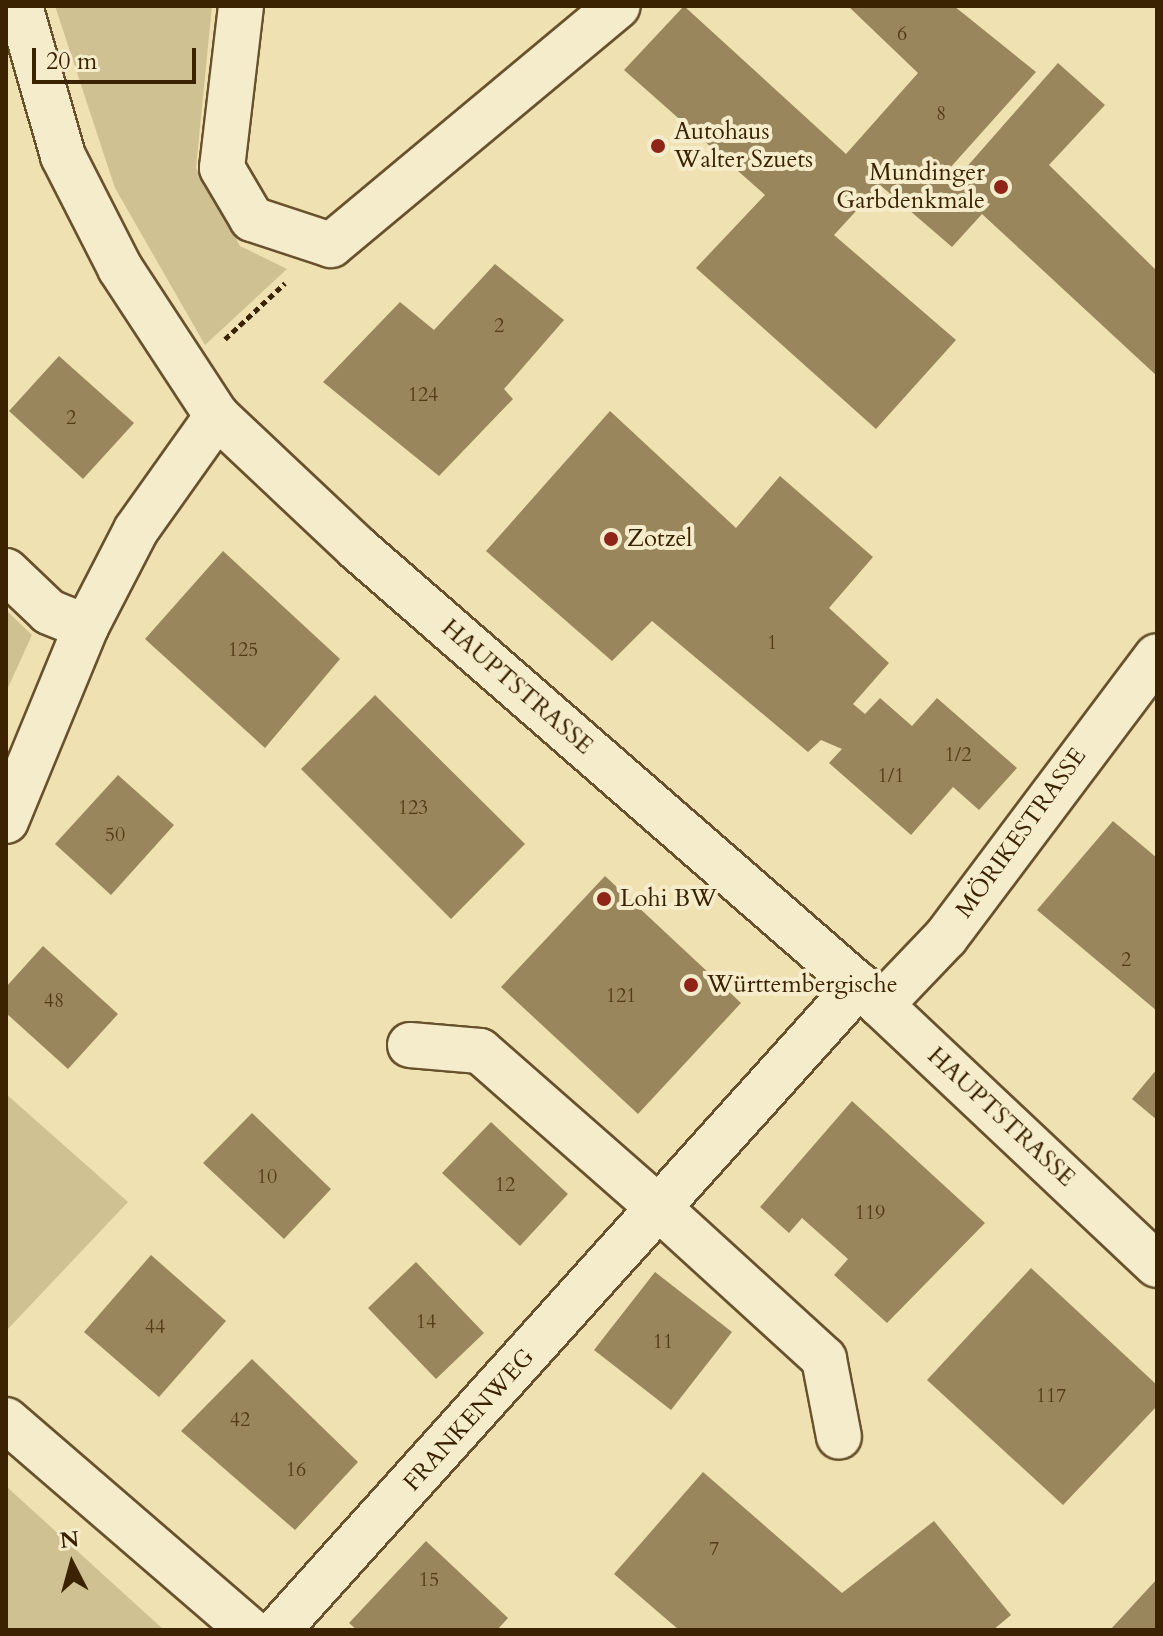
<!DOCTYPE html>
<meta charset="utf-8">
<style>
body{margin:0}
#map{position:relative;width:1163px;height:1636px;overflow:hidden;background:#efe1b1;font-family:Cardo,serif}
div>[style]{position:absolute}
.green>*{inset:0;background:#d0c193}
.building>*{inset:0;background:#99865d}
.path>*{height:5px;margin-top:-2.5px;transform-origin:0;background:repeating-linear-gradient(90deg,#3b2301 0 6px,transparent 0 10px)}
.roads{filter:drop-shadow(2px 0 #68522d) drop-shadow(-2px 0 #68522d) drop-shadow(0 2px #68522d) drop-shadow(0 -2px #68522d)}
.minor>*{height:44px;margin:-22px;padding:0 22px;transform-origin:22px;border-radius:22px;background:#f5eccc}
.tertiary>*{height:44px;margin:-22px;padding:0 22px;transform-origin:22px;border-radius:22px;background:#f5eccc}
.dots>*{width:22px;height:22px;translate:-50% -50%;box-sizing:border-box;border:4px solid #f5eccc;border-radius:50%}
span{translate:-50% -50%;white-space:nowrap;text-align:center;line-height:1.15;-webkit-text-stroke:8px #f5eccc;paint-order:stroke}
.number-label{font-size:20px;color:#523c18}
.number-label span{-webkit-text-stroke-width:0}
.poi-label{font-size:24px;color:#3b2301}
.left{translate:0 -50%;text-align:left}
.right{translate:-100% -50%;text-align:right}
.street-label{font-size:24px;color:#3b2301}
.frame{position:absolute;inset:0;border:8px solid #3b2301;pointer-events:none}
.north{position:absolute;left:32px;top:1524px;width:80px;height:80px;-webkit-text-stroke:6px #f5eccc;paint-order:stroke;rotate:354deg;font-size:22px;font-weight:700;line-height:32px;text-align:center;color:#3b2301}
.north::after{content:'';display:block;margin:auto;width:28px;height:36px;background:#3b2301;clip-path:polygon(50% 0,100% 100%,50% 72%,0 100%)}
.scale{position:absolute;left:32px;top:48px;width:164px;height:36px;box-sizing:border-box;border:4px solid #3b2301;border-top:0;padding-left:10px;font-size:24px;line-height:28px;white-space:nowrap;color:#3b2301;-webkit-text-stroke:6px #f5eccc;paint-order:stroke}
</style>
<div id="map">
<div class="green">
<div style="clip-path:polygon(55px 6px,212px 6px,196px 168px,240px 246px,287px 269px,205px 345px,115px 188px)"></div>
<div style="clip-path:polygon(6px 610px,32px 635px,6px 692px)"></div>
<div style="clip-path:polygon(6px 1094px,128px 1202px,6px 1331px)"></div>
<div style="clip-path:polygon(6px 1486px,30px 1508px,164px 1630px,6px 1630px)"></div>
</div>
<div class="building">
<div style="clip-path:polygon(684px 6px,846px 154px,918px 73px,848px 6px,954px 6px,1036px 72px,941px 178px,950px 186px,1058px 63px,1105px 105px,1049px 165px,1157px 271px,1157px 376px,982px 214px,952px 247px,880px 185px,834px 235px,956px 340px,876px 429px,696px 268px,765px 195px,624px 70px)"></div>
<div style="clip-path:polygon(495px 264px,564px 320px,504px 389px,513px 399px,439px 476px,323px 382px,400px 302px,434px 330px)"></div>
<div style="clip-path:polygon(59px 356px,134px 423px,83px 479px,9px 411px)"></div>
<div style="clip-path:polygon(610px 411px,736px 528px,780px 476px,873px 557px,829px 608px,889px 663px,853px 704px,865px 714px,880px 698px,912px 726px,937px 698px,1017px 768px,979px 810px,953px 787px,911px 835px,829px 763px,842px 749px,821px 740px,808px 752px,652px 621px,612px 661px,486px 551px)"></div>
<div style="clip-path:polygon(223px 551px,340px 659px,265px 748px,145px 639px)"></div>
<div style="clip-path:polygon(375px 695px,525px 844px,451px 919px,301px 769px)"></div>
<div style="clip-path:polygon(118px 775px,174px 825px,111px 895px,55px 844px)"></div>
<div style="clip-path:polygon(1113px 821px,1157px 858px,1157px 1011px,1037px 910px)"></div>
<div style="clip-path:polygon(605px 876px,741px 1003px,638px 1114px,501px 987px)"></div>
<div style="clip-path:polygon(43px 946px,118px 1014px,68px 1069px,6px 1013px,6px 987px)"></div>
<div style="clip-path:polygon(1157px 1069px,1157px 1120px,1132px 1099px)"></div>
<div style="clip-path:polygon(852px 1101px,985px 1223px,887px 1323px,834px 1275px,848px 1259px,802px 1218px,789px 1233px,760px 1207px)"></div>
<div style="clip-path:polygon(252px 1113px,331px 1189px,284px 1239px,203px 1163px)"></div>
<div style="clip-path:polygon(491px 1122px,568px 1194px,520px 1246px,442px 1173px)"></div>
<div style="clip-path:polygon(151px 1255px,226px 1321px,159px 1397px,84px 1332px)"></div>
<div style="clip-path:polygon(416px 1262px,484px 1333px,436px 1379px,368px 1308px)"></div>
<div style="clip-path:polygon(1031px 1268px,1157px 1385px,1157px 1406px,1063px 1505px,927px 1380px)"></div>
<div style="clip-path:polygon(655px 1272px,732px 1332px,671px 1410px,594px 1350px)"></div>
<div style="clip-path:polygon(252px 1359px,358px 1462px,295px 1530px,181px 1431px)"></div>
<div style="clip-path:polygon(703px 1472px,842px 1593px,934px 1521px,1011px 1615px,993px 1630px,679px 1630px,614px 1574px)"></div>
<div style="clip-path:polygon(426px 1541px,508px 1618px,497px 1630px,357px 1630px,349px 1623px)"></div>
<div style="clip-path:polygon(1157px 1579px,1157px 1630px,1110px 1630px)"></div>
</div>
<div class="path">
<div style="left:225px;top:339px;width:82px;rotate:-43deg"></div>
</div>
<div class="roads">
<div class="minor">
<div style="left:241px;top:6px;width:163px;rotate:96.7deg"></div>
<div style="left:222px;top:168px;width:59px;rotate:59.5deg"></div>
<div style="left:252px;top:219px;width:83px;rotate:18.2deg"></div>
<div style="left:331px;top:245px;width:373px;rotate:-39.8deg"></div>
<div style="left:6px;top:571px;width:59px;rotate:43.6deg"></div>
<div style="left:49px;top:612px;width:40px;rotate:22deg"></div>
<div style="left:6px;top:821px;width:210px;rotate:-67.6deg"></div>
<div style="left:86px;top:627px;width:109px;rotate:-62.7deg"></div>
<div style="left:136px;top:530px;width:140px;rotate:-54.6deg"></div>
<div style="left:881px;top:1005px;width:94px;rotate:-46.3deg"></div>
<div style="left:946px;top:937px;width:351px;rotate:-53.1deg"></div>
<div style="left:410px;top:1045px;width:70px;rotate:4.9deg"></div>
<div style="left:480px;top:1051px;width:240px;rotate:41.3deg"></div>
<div style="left:660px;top:1209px;width:222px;rotate:42.4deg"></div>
<div style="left:824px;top:1359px;width:79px;rotate:79.1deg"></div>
<div style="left:6px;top:1420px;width:321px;rotate:40.8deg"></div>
<div style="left:278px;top:1630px;width:868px;rotate:-47.99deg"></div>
</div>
<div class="tertiary">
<div style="left:20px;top:6px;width:156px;rotate:74deg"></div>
<div style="left:63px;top:156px;width:126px;rotate:63deg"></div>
<div style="left:120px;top:268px;width:177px;rotate:56.8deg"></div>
<div style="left:217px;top:416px;width:192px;rotate:43.3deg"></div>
<div style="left:357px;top:548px;width:695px;rotate:41.09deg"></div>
<div style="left:881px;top:1005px;width:379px;rotate:43.3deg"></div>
</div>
</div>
<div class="dots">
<div style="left:658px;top:146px;background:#8f2418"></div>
<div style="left:1001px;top:187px;background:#8f2418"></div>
<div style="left:611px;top:539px;background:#8f2418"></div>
<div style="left:604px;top:899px;background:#8f2418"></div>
<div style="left:691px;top:985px;background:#8f2418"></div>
</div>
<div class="number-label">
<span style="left:902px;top:33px">6</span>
<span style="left:941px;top:113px">8</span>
<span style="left:499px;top:325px">2</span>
<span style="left:423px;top:394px">124</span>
<span style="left:71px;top:417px">2</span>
<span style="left:772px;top:642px">1</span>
<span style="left:243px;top:649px">125</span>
<span style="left:958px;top:754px">1/2</span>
<span style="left:891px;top:775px">1/1</span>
<span style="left:413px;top:807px">123</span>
<span style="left:115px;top:834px">50</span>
<span style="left:1126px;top:959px">2</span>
<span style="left:621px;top:995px">121</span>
<span style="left:54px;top:1000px">48</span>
<span style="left:267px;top:1176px">10</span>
<span style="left:505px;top:1184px">12</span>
<span style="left:870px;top:1212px">119</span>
<span style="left:426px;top:1321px">14</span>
<span style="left:155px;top:1326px">44</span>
<span style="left:663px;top:1341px">11</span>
<span style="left:1051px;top:1395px">117</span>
<span style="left:240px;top:1419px">42</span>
<span style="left:296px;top:1469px">16</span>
<span style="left:714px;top:1548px">7</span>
<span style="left:429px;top:1579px">15</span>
</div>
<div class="poi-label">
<span class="left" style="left:674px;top:146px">Autohaus<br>Walter Szuets</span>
<span class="right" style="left:985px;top:187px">Mundinger<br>Garbdenkmale</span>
<span class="left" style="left:627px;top:539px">Zotzel</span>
<span class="left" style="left:620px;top:899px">Lohi BW</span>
<span class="left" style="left:707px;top:985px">Württembergische</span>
</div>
<div class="street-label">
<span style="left:517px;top:687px;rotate:41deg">HAUPTSTRASSE</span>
<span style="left:1021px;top:833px;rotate:-54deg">MÖRIKESTRASSE</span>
<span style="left:1001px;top:1117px;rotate:43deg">HAUPTSTRASSE</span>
<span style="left:469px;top:1420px;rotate:-48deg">FRANKENWEG</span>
</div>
<div class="frame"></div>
<div class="north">N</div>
<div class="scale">20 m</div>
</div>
